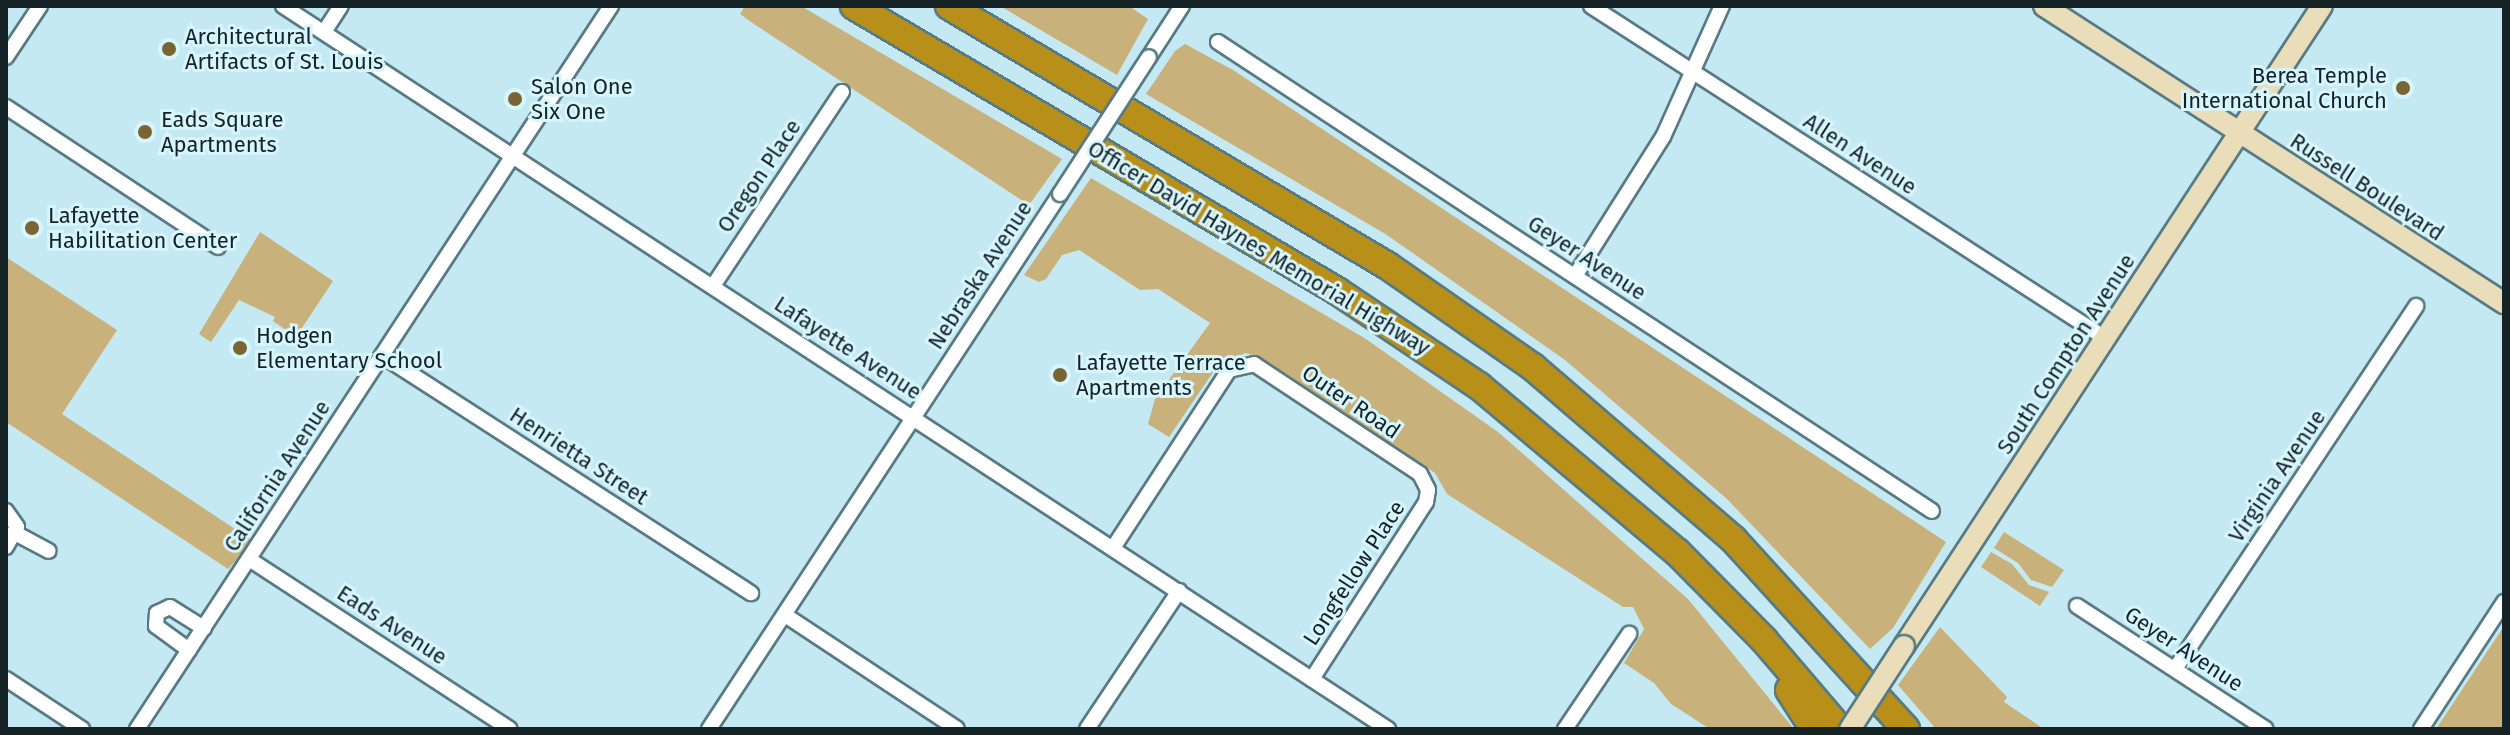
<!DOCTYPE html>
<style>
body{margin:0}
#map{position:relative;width:2510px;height:735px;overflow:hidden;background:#c4e9f3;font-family:"Fira Sans",sans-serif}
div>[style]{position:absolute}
.green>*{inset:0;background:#c8b17b}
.roads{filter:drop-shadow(2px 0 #587a83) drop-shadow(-2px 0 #587a83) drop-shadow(0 2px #587a83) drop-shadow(0 -2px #587a83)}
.street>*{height:14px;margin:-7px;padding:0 7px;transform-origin:7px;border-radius:7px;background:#fff}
.secondary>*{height:20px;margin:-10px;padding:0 10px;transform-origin:10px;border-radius:10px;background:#e9ddba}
.highway>*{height:26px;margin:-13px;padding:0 13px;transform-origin:13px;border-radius:13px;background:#b78f19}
.bridges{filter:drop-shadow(2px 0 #587a83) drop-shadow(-2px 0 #587a83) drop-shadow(0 2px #587a83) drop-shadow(0 -2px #587a83)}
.street-bridge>*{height:14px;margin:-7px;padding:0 7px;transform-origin:7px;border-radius:7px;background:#fff}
.secondary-bridge>*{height:20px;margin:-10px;padding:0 10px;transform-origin:10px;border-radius:10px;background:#e9ddba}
.dots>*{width:22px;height:22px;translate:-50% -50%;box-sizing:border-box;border:4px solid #d7f5fd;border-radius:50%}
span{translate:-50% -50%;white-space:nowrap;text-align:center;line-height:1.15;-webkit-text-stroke:6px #d7f5fd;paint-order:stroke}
.poi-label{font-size:22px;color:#152327}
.left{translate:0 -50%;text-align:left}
.right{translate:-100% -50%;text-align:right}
.street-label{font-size:22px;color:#152327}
.frame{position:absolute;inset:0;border:8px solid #152327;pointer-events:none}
</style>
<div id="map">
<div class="green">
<div style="clip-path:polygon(745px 6px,801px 6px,1062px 159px,1029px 205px,754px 24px,740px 14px)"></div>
<div style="clip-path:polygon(1000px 6px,1129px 6px,1148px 19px,1117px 75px)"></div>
<div style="clip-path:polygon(1185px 44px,1233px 70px,1946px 542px,1893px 628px,1870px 649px,1727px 499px,1565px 360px,1387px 235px,1146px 94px,1175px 51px)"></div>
<div style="clip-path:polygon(1091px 178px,1366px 339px,1498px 432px,1688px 599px,1794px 729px,1710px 729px,1671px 704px,1654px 683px,1624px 663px,1644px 629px,1633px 607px,1623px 607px,1447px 494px,1435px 473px,1259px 357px,1246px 353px,1220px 362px,1169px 437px,1148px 424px,1155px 399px,1210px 323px,1158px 289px,1140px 290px,1079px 250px,1062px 255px,1046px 279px,1039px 282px,1024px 275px)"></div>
<div style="clip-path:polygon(260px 232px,333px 281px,296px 337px,273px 321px,275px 317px,239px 300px,211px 342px,199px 334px)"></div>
<div style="clip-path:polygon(6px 257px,117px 330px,62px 414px,253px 541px,228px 569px,6px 422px)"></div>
<div style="clip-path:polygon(2004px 532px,2064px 570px,2052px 587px,2031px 580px,2018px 563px,1994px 548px)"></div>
<div style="clip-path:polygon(1991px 552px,2012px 564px,2029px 585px,2049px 592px,2040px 606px,1981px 567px)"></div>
<div style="clip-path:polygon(2504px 626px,2504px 729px,2436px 729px)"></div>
<div style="clip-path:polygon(1940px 627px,2007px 697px,2004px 702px,2044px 729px,1936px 729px,1898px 685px)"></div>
</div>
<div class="roads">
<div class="street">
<div style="left:283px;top:6px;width:1321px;rotate:33.2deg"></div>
<div style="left:1591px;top:6px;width:612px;rotate:32.86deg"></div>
<div style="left:324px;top:32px;width:31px;rotate:-57deg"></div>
<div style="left:1218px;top:42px;width:854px;rotate:33.3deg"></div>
<div style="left:6px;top:57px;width:61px;rotate:-56.3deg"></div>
<div style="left:1149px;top:57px;width:61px;rotate:-57.1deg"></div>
<div style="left:6px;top:107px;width:254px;rotate:33.4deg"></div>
<div style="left:1575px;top:276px;width:165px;rotate:-57.7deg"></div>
<div style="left:1663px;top:137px;width:144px;rotate:-65.8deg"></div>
<div style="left:713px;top:286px;width:233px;rotate:-56.4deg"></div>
<div style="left:383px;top:356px;width:438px;rotate:32.8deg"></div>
<div style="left:6px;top:511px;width:19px;rotate:55deg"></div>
<div style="left:17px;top:527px;width:23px;rotate:119deg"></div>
<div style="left:15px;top:533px;width:38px;rotate:28deg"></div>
<div style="left:1113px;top:548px;width:212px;rotate:-56.9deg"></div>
<div style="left:1229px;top:370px;width:26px;rotate:-13deg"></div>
<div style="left:1254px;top:364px;width:199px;rotate:33.5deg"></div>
<div style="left:1420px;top:474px;width:18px;rotate:63deg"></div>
<div style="left:1428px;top:490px;width:12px;rotate:99deg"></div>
<div style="left:1426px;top:502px;width:211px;rotate:122.8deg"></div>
<div style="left:249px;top:559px;width:311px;rotate:33.1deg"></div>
<div style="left:2077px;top:606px;width:225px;rotate:33.1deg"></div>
<div style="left:785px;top:615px;width:206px;rotate:33.5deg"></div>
<div style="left:189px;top:650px;width:41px;rotate:-144deg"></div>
<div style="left:156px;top:626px;width:13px;rotate:-86deg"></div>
<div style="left:157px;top:613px;width:14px;rotate:-25deg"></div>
<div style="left:170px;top:607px;width:40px;rotate:32deg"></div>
<div style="left:2175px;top:669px;width:436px;rotate:-56.4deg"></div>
<div style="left:6px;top:679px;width:91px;rotate:33.3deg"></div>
<div style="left:137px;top:729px;width:865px;rotate:-56.75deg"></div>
<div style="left:709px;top:729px;width:640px;rotate:-56.73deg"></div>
<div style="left:1087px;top:729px;width:166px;rotate:-56.3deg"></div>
<div style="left:1565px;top:729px;width:115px;rotate:-56deg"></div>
<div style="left:2421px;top:729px;width:152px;rotate:-56.8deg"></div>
</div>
<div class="secondary">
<div style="left:2044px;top:6px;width:548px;rotate:32.85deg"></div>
<div style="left:1904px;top:646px;width:764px;rotate:-56.85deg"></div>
</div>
<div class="highway">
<div style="left:854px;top:6px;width:561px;rotate:30.54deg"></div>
<div style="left:1337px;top:291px;width:171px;rotate:33.8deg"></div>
<div style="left:1479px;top:386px;width:258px;rotate:40deg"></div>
<div style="left:1677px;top:552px;width:124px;rotate:45.3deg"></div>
<div style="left:1764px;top:640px;width:117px;rotate:49.5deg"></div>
<div style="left:949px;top:6px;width:510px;rotate:30.64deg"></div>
<div style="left:1388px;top:266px;width:177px;rotate:34.9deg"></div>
<div style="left:1533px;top:367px;width:264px;rotate:40.7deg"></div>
<div style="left:1733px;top:539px;width:257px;rotate:47.7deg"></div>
<div style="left:1789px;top:690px;width:46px;rotate:57.3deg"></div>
</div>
</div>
<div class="bridges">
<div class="street-bridge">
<div style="left:1060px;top:194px;width:163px;rotate:-57deg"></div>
</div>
<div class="secondary-bridge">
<div style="left:1850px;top:729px;width:99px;rotate:-57deg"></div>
</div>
</div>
<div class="dots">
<div style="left:169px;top:49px;background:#796534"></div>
<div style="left:2403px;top:88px;background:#796534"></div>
<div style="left:515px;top:99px;background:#796534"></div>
<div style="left:145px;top:132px;background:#796534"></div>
<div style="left:32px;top:228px;background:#796534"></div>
<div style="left:240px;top:348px;background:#796534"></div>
<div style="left:1060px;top:375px;background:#796534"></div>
</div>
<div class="poi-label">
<span class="left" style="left:185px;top:49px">Architectural<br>Artifacts of St. Louis</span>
<span class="right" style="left:2387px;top:88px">Berea Temple<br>International Church</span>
<span class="left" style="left:531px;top:99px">Salon One<br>Six One</span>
<span class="left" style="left:161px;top:132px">Eads Square<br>Apartments</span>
<span class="left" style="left:48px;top:228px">Lafayette<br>Habilitation Center</span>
<span class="left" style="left:256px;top:348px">Hodgen<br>Elementary School</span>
<span class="left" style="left:1076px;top:375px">Lafayette Terrace<br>Apartments</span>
</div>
<div class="street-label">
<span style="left:1860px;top:154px;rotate:33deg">Allen Avenue</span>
<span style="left:759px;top:176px;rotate:-56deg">Oregon Place</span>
<span style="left:2367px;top:187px;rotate:33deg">Russell Boulevard</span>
<span style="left:1259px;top:248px;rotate:31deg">Officer David Haynes Memorial Highway</span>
<span style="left:1587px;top:258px;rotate:33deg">Geyer Avenue</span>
<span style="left:980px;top:275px;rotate:-57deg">Nebraska Avenue</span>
<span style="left:848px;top:348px;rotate:33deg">Lafayette Avenue</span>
<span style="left:2066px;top:354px;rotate:-57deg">South Compton Avenue</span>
<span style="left:1351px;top:402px;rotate:34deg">Outer Road</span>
<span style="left:579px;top:456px;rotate:33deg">Henrietta Street</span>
<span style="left:277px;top:476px;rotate:-57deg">California Avenue</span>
<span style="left:2277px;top:476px;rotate:-56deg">Virginia Avenue</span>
<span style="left:1354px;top:573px;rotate:-57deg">Longfellow Place</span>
<span style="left:392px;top:625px;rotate:33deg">Eads Avenue</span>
<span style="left:2184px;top:649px;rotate:33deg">Geyer Avenue</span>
</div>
<div class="frame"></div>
</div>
